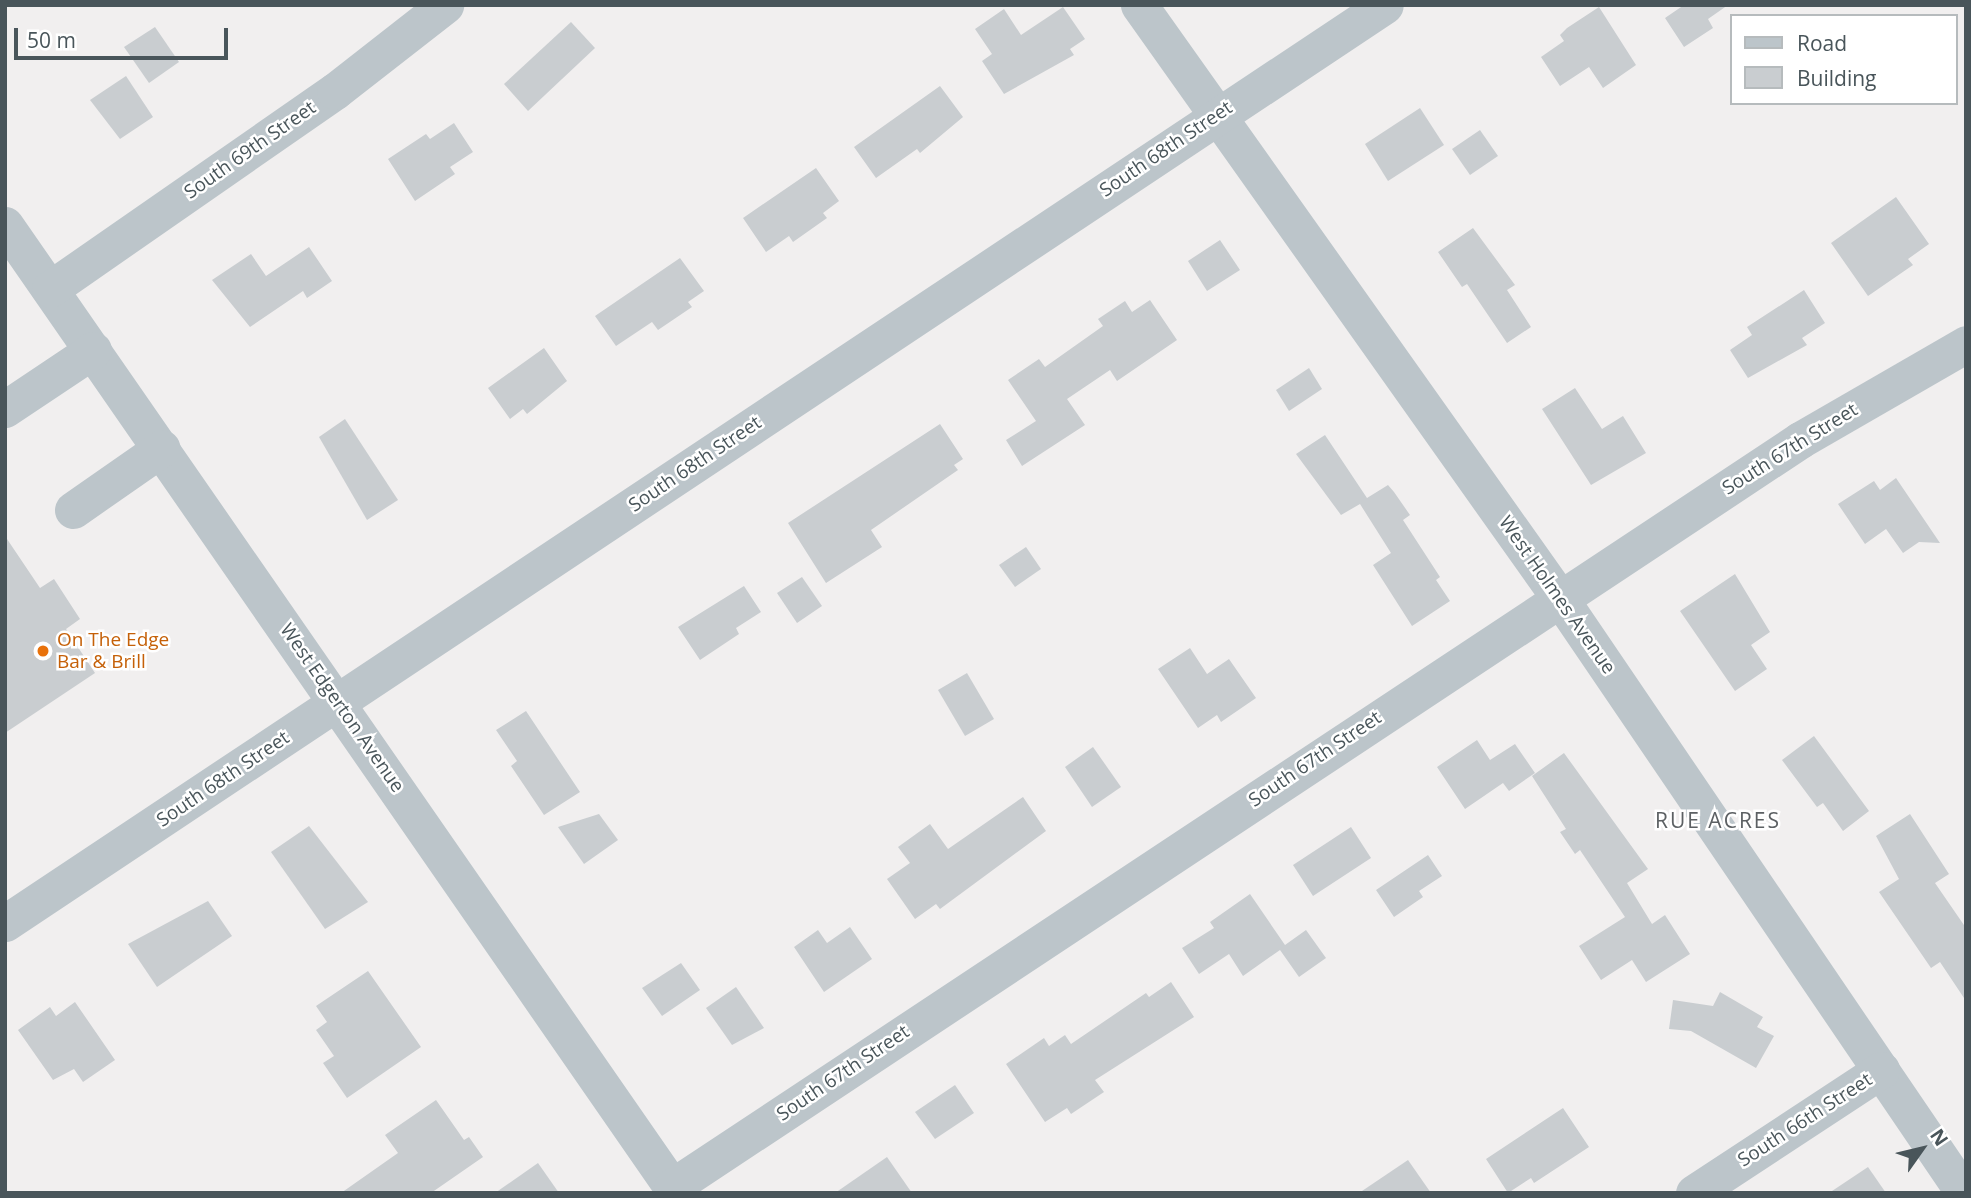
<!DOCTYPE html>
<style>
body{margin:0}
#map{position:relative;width:1971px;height:1198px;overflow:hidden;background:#f1efef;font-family:"Open Sans",sans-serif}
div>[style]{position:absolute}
.building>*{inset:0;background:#c9cdd0}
.minor>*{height:37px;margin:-18.5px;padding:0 18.5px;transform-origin:18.5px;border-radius:18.5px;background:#bcc5ca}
.dots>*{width:19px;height:19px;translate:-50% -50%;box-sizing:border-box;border:4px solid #fff;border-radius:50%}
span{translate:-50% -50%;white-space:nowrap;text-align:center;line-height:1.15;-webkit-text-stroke:5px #fff;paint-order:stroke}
.street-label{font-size:19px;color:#49555a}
.food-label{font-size:19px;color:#c56008}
.left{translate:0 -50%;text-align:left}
.neighbourhood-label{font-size:21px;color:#5c6063;letter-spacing:2px}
.frame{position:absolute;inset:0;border:7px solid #49555a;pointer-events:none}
.legend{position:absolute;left:1730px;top:14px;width:228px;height:91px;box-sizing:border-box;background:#fff;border:2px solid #b6bbbd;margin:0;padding:9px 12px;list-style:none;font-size:21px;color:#49555a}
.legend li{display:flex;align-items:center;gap:14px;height:35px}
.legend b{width:35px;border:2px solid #b6bbbd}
.north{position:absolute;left:1887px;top:1114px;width:70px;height:70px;-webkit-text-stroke:5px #fff;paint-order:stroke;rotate:56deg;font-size:19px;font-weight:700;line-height:28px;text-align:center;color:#49555a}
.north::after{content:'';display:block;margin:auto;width:24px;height:32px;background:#49555a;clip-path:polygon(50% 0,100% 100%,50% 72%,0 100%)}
.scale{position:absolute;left:14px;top:28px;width:214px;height:32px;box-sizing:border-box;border:4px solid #49555a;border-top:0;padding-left:9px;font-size:21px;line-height:24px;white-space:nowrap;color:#49555a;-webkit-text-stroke:5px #fff;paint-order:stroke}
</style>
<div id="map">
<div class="building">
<div style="clip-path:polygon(1684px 5px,1728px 5px,1708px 19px,1713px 28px,1684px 47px,1665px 18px)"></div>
<div style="clip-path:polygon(1063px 7px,1085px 39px,1070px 49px,1074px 55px,1004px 94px,982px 61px,992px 54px,975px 29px,1004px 9px,1021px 35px)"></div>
<div style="clip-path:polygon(1599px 7px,1636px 65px,1603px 88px,1589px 67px,1560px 86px,1541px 57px,1564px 41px,1560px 35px,1567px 28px)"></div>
<div style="clip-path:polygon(571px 22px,595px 48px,528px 111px,504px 84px)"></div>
<div style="clip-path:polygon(155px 27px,179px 62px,149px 83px,124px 47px)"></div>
<div style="clip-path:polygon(126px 76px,153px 117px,120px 139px,90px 100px)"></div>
<div style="clip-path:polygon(940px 86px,963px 117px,920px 153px,917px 149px,876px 178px,854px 147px)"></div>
<div style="clip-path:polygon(1420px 108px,1444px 145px,1388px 181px,1365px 144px)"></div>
<div style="clip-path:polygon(454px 123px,473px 152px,450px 167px,455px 174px,415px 201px,388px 159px,426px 134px,430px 139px)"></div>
<div style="clip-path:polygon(1480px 130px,1498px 156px,1470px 175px,1452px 149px)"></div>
<div style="clip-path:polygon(816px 168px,839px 201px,823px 213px,827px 218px,793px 242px,789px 236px,766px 252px,743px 218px)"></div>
<div style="clip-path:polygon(1896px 197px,1929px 244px,1908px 259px,1913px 265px,1868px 296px,1831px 243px)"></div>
<div style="clip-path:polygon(1473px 228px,1515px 285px,1507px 290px,1531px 327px,1507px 343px,1467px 284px,1462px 287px,1438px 252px)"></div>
<div style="clip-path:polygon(1220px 240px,1240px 270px,1207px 291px,1188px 261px)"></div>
<div style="clip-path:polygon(309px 247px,332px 281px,307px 298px,303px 291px,250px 327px,212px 280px,251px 254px,266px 276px)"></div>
<div style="clip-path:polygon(680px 258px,704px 291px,688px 302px,692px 307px,658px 330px,652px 322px,616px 346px,595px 316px)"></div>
<div style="clip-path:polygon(1804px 290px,1825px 323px,1802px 338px,1807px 345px,1748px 378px,1730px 350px,1752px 335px,1747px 327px)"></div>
<div style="clip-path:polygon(1150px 300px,1177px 340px,1117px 381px,1110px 370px,1067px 399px,1085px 425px,1022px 466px,1006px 440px,1036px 421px,1008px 380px,1039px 359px,1045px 367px,1103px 326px,1098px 319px,1125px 301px,1132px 312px)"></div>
<div style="clip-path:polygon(544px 348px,567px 381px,527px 414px,523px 409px,510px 419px,488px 388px)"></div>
<div style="clip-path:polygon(1309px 368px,1322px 389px,1289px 411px,1276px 390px)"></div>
<div style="clip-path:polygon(1575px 388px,1602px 429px,1623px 416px,1646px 453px,1591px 485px,1542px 409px)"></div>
<div style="clip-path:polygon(345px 419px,398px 500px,367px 520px,319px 437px)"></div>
<div style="clip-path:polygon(940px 424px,963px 459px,954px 465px,958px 470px,871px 530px,882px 547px,826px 583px,788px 523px)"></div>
<div style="clip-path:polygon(1325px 435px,1367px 498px,1388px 485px,1394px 492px,1410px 515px,1403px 520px,1440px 577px,1436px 580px,1450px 601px,1412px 626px,1373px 565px,1391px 553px,1360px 504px,1341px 515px,1296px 454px)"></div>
<div style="clip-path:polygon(1896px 478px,1940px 543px,1919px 542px,1903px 553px,1886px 529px,1865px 544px,1838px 504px,1874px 481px,1880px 490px)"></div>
<div style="clip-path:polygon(5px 536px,40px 588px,54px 579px,80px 619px,66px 629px,95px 673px,5px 733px)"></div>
<div style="clip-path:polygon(1026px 547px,1041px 569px,1015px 587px,999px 565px)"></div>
<div style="clip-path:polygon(1735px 574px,1770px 632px,1751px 645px,1767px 669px,1735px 691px,1680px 611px)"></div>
<div style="clip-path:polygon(802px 577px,822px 606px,797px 623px,777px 593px)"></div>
<div style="clip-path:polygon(744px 586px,761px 612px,736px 628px,739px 634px,700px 660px,678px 627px)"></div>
<div style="clip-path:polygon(1190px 648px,1207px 674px,1229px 659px,1256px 698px,1221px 722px,1217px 715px,1198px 728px,1158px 669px)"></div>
<div style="clip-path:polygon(967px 673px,994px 719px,965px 736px,938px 690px)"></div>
<div style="clip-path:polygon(526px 711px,580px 792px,544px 815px,511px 766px,517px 761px,496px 730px)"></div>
<div style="clip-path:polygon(1814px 736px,1869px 811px,1843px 831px,1823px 803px,1817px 807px,1782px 760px)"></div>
<div style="clip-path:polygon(1477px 740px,1490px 760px,1515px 744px,1535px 773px,1509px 791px,1503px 783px,1465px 809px,1437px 767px)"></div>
<div style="clip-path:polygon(1093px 747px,1121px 787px,1092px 807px,1065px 767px)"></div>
<div style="clip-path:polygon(1564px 753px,1648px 869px,1627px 883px,1652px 924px,1665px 915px,1690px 954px,1646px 982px,1632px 960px,1601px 980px,1579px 946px,1625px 917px,1580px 850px,1575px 854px,1560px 832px,1566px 829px,1532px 776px)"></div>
<div style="clip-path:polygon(1023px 797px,1046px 831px,940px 909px,936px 904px,915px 919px,887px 879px,910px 863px,898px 847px,930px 824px,948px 849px)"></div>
<div style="clip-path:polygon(599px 814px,618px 840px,584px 864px,558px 827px)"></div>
<div style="clip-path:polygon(1910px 814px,1949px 874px,1935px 883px,1966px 928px,1966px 1001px,1940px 962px,1931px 968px,1879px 892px,1899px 879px,1876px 836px)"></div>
<div style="clip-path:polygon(309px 826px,368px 902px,325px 929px,271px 852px)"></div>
<div style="clip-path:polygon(1351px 827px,1371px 858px,1313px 896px,1293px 865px)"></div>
<div style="clip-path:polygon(1428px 855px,1442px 876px,1419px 891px,1423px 897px,1394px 917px,1376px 890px)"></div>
<div style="clip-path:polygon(1250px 894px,1285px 945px,1306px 930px,1326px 958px,1299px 977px,1280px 950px,1243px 976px,1229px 954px,1199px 974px,1182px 948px,1214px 928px,1210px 922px)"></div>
<div style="clip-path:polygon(208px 901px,232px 936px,157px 987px,128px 944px)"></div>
<div style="clip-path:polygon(850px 927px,872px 959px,824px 992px,794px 947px,818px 930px,827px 943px)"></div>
<div style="clip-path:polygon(681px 963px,700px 990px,662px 1016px,642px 988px)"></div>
<div style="clip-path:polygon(368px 971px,421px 1047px,347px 1098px,323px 1063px,334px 1056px,316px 1030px,327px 1022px,316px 1006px)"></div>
<div style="clip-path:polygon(1171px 982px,1194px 1017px,1095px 1080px,1104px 1092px,1071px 1114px,1067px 1108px,1045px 1122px,1006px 1064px,1044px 1038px,1049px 1046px,1065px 1035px,1071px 1044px,1146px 993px,1149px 997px)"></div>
<div style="clip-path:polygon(736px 987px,764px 1028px,732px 1045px,706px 1008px)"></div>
<div style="clip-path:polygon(1720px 992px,1763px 1017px,1757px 1027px,1774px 1036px,1756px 1068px,1691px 1031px,1669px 1029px,1673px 1000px,1713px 1006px)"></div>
<div style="clip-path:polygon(75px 1002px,115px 1060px,83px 1082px,74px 1069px,53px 1080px,18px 1030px,50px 1007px,56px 1016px)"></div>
<div style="clip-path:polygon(955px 1085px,974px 1113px,935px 1139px,915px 1112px)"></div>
<div style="clip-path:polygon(436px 1100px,464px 1140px,469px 1137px,483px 1157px,431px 1193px,341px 1193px,398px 1153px,385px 1135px)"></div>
<div style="clip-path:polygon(1563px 1108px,1589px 1147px,1534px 1183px,1531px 1178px,1508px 1193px,1486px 1159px)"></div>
<div style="clip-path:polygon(887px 1157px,912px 1193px,835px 1193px)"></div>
<div style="clip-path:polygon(1408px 1160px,1431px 1193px,1359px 1193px)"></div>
<div style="clip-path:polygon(538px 1163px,559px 1193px,495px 1193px)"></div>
<div style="clip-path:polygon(1868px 1167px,1886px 1193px,1829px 1193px)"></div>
</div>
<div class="minor">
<div style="left:1139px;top:5px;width:726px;rotate:54.65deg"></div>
<div style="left:1559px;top:597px;width:721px;rotate:55.8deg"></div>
<div style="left:5px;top:225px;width:1178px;rotate:55.27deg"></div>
<div style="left:50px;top:289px;width:347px;rotate:-34.8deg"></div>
<div style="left:335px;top:91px;width:140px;rotate:-38deg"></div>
<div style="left:5px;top:409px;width:106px;rotate:-33.8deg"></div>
<div style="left:73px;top:510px;width:108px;rotate:-34.9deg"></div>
<div style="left:5px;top:923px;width:1657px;rotate:-33.63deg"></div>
<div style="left:672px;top:1187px;width:1353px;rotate:-33.51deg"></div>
<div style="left:1800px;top:440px;width:192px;rotate:-30deg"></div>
<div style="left:1694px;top:1193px;width:224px;rotate:-33.3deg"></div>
</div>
<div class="dots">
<div style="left:43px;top:651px;background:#e8710a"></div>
</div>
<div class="street-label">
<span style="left:1166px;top:149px;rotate:-34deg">South 68th Street</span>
<span style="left:250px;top:150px;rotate:-35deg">South 69th Street</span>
<span style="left:1790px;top:449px;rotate:-32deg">South 67th Street</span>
<span style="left:695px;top:464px;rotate:-34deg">South 68th Street</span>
<span style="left:1557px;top:595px;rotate:55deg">West Holmes Avenue</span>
<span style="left:342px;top:708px;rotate:55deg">West Edgerton Avenue</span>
<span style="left:1315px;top:759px;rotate:-34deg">South 67th Street</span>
<span style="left:223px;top:779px;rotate:-34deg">South 68th Street</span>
<span style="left:843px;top:1073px;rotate:-34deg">South 67th Street</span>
<span style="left:1805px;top:1120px;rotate:-33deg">South 66th Street</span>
</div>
<div class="food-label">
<span class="left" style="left:57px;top:651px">On The Edge<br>Bar &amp; Brill</span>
</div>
<div class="neighbourhood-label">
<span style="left:1718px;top:820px">RUE ACRES</span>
</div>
<div class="frame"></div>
<ul class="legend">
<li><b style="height:9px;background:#bcc5ca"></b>Road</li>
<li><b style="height:19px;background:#c9cdd0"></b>Building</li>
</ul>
<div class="north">N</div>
<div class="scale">50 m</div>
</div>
